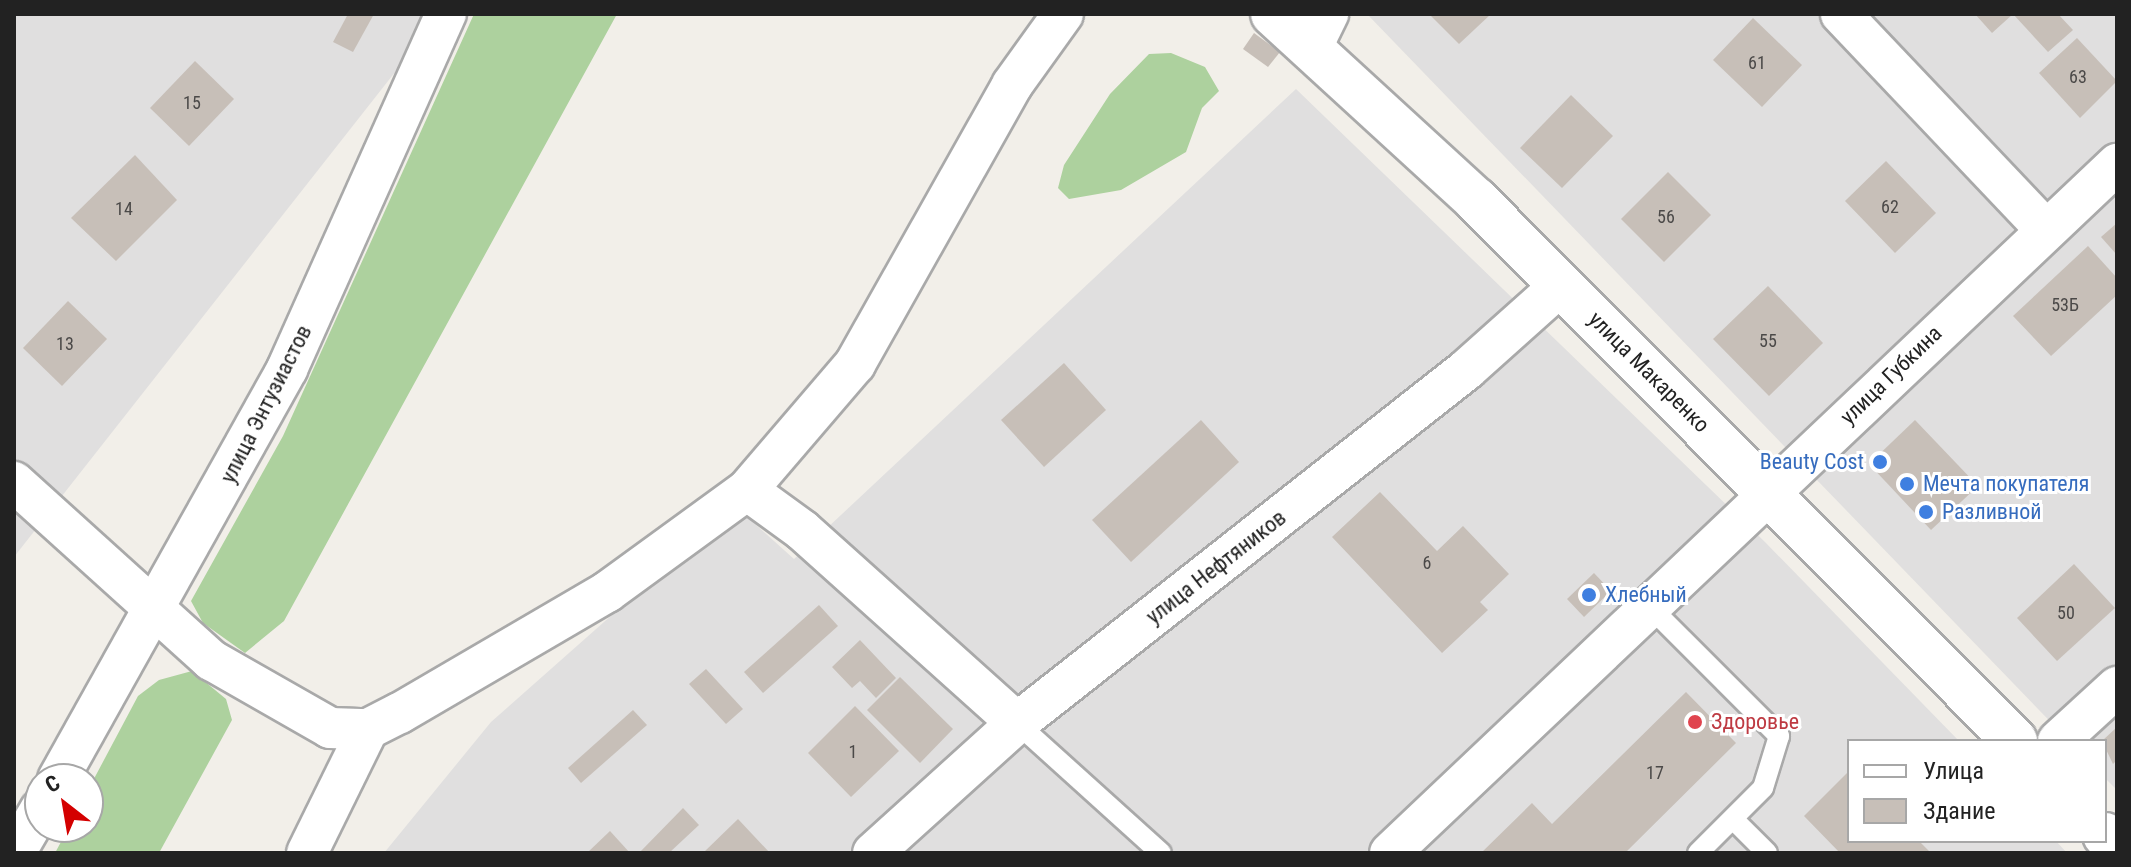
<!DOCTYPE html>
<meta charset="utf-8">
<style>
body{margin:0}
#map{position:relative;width:2131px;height:867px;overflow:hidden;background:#f2efe9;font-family:"Roboto Condensed",sans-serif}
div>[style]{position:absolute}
.residential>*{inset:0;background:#e0dfdf}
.forest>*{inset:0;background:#add19e}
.building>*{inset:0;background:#c7bfb8}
.roads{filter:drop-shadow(2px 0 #a9a9a9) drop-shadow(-2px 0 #a9a9a9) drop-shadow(0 2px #a9a9a9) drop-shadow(0 -2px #a9a9a9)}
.service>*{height:20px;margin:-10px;padding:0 10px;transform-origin:10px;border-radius:10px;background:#fff}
.minor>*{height:40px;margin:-20px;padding:0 20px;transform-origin:20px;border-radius:20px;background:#fff}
.tertiary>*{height:44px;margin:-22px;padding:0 22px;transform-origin:22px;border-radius:22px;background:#fff}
.dots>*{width:22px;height:22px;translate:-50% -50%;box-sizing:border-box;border:4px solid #fff;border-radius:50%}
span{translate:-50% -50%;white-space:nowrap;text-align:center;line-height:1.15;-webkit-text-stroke:6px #fff;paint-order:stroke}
.number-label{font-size:18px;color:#4b4948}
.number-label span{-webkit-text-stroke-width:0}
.street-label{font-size:22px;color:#222}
.shop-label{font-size:22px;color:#366cbe}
.right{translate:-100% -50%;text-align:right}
.left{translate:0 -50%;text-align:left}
.health-label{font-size:22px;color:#be3a42}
.frame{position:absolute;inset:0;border:16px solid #222;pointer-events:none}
.legend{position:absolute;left:1847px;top:739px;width:260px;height:104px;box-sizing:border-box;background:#fff;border:2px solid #a7a7a7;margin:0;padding:10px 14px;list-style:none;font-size:24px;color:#222}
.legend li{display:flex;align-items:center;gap:16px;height:40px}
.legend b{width:40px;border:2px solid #a7a7a7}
.north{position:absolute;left:24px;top:763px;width:80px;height:80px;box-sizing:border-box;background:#fff;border:2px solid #a7a7a7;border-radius:50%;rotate:329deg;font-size:22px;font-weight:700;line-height:32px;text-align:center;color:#222}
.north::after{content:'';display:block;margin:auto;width:28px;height:36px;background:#d40000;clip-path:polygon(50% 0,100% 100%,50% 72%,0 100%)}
</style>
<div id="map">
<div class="residential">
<div style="clip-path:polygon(14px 14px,428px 14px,414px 48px,14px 557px)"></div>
<div style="clip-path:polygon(1367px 14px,2117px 14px,2117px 790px,2105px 778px,2105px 741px,2069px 741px)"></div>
<div style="clip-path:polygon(1296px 89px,1765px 542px,1959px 741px,1849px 741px,1849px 841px,2056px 841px,2067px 853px,384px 853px,491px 722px,735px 506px,794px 559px)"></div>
</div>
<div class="forest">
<div style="clip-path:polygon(474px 14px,617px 14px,284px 621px,245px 653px,203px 623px,191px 601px,283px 436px)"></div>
<div style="clip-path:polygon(1171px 53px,1205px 67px,1219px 91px,1202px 108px,1186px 152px,1121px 190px,1069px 199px,1058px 188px,1064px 165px,1110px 94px,1149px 54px)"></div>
<div style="clip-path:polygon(192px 671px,226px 699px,232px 720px,159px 853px,55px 853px,69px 827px,88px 827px,88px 790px,138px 696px,159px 680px)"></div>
</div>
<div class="building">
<div style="clip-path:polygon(348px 14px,374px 14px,353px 52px,333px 42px)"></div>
<div style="clip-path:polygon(1429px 14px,1491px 14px,1459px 44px)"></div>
<div style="clip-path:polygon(1975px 14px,2013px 14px,1992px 33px)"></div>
<div style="clip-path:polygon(2013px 14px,2058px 14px,2073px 30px,2048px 52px)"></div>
<div style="clip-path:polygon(1753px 18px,1802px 65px,1762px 107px,1713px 60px)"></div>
<div style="clip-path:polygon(1254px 33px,1280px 52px,1268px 67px,1243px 49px)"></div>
<div style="clip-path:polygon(2077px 38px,2117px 81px,2080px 118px,2039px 73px)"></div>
<div style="clip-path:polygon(195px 61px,234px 99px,189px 146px,150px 108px)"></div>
<div style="clip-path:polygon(1571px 95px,1613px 136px,1562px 188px,1520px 148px)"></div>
<div style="clip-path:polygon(135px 155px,177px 200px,116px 261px,71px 218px)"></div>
<div style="clip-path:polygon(1886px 161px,1936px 213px,1895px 253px,1845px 201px)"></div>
<div style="clip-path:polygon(1668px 172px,1711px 215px,1664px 262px,1621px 219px)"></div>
<div style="clip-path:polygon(2117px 223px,2117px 255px,2101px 237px)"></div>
<div style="clip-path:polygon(2088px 246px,2117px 278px,2117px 295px,2051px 356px,2013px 316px)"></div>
<div style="clip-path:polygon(1768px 286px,1823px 343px,1769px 396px,1713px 339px)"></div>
<div style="clip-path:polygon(68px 301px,107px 339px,62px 386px,23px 348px)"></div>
<div style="clip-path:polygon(1064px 363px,1106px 410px,1044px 467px,1001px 420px)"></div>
<div style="clip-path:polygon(1201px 420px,1239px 462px,1131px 562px,1092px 520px)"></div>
<div style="clip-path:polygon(1915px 420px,1978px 486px,1931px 530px,1869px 464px)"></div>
<div style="clip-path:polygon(1380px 492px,1437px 551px,1463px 526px,1509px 574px,1480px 602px,1488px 610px,1442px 653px,1332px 537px)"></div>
<div style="clip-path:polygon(2074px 564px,2115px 608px,2057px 661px,2017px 618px)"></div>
<div style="clip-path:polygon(1594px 573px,1611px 591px,1584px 617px,1567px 599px)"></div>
<div style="clip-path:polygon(819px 605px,838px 626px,763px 693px,744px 672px)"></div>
<div style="clip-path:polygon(860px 640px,896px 678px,876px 698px,860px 681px,852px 688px,832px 667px)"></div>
<div style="clip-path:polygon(706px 669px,743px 709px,726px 724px,689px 684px)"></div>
<div style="clip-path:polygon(900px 677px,953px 729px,920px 763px,867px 710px)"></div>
<div style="clip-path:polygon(1686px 692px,1736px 743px,1625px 853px,1481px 853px,1532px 803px,1552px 824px)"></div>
<div style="clip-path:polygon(855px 706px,899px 751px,851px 797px,808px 753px)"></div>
<div style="clip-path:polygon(633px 710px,647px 725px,581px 783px,568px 768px)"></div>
<div style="clip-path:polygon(2117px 727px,2117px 760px,2113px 764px,2102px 741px)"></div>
<div style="clip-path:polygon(1849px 771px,1849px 841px,1919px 841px,1931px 853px,1840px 853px,1804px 816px)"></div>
<div style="clip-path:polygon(683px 808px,699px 825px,669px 853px,639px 853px)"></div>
<div style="clip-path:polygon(738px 819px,770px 853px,703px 853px)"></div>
<div style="clip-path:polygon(610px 831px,630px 853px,587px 853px)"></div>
</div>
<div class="roads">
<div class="service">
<div style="left:1649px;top:606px;width:184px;rotate:45deg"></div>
<div style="left:1779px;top:736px;width:54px;rotate:107.1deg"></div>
<div style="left:1763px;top:788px;width:92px;rotate:135deg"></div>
<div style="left:1017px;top:723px;width:194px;rotate:42.1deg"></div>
<div style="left:1733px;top:819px;width:48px;rotate:45deg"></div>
</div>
<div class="minor">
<div style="left:1841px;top:14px;width:296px;rotate:46.5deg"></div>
<div style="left:1312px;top:47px;width:37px;rotate:-64deg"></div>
<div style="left:14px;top:482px;width:266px;rotate:42.1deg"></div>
<div style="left:211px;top:660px;width:137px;rotate:29.7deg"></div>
<div style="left:330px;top:728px;width:38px;rotate:2deg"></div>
<div style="left:368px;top:729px;width:36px;rotate:-27deg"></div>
<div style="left:400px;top:713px;width:240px;rotate:-30.3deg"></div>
<div style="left:607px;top:592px;width:173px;rotate:-36.1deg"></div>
<div style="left:747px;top:490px;width:68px;rotate:36deg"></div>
<div style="left:802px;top:530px;width:289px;rotate:41.9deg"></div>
<div style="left:747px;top:490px;width:166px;rotate:-49.4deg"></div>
<div style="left:855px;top:364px;width:320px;rotate:-60.6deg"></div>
<div style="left:1012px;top:85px;width:87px;rotate:-54.3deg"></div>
<div style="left:2058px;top:741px;width:80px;rotate:-42.5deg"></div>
<div style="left:58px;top:779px;width:470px;rotate:-60.8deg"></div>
<div style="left:287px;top:369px;width:389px;rotate:-65.9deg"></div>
<div style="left:15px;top:853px;width:50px;rotate:-59.8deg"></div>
<div style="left:307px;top:853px;width:138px;rotate:-63.8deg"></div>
<div style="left:873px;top:853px;width:194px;rotate:-42.1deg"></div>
<div style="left:1017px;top:723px;width:571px;rotate:-38.17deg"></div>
<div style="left:1466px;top:370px;width:127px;rotate:-41.8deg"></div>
<div style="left:1390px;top:853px;width:1002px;rotate:-43.46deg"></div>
</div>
<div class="tertiary">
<div style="left:1273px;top:14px;width:275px;rotate:42.5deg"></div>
<div style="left:1476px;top:200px;width:764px;rotate:45.11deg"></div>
<div style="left:2105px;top:835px;width:18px;rotate:47deg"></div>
</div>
</div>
<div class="dots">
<div style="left:1880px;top:462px;background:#3f7fe0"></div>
<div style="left:1907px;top:484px;background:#3f7fe0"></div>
<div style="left:1926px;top:512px;background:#3f7fe0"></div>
<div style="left:1589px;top:595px;background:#3f7fe0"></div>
<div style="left:1695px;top:722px;background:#e0444e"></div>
</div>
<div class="number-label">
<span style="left:1757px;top:63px">61</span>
<span style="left:2078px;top:77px">63</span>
<span style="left:192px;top:103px">15</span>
<span style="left:1890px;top:207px">62</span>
<span style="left:124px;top:209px">14</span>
<span style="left:1666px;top:217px">56</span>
<span style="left:2065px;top:305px">53Б</span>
<span style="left:1768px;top:341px">55</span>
<span style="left:65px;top:344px">13</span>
<span style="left:1427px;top:563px">6</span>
<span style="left:2066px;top:613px">50</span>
<span style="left:853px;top:752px">1</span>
<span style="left:1655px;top:773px">17</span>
</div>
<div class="street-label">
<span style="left:1649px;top:372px;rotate:45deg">улица Макаренко</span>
<span style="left:1891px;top:375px;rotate:-44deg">улица Губкина</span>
<span style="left:266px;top:404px;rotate:-63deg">улица Энтузиастов</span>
<span style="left:1216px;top:567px;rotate:-38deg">улица Нефтяников</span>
</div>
<div class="shop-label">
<span class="right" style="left:1864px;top:462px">Beauty Cost</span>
<span class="left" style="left:1923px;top:484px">Мечта покупателя</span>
<span class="left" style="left:1942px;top:512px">Разливной</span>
<span class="left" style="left:1605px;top:595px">Хлебный</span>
</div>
<div class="health-label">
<span class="left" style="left:1711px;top:722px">Здоровье</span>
</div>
<div class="frame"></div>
<ul class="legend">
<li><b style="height:10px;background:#fff"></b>Улица</li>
<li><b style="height:22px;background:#c7bfb8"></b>Здание</li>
</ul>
<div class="north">С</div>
</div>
